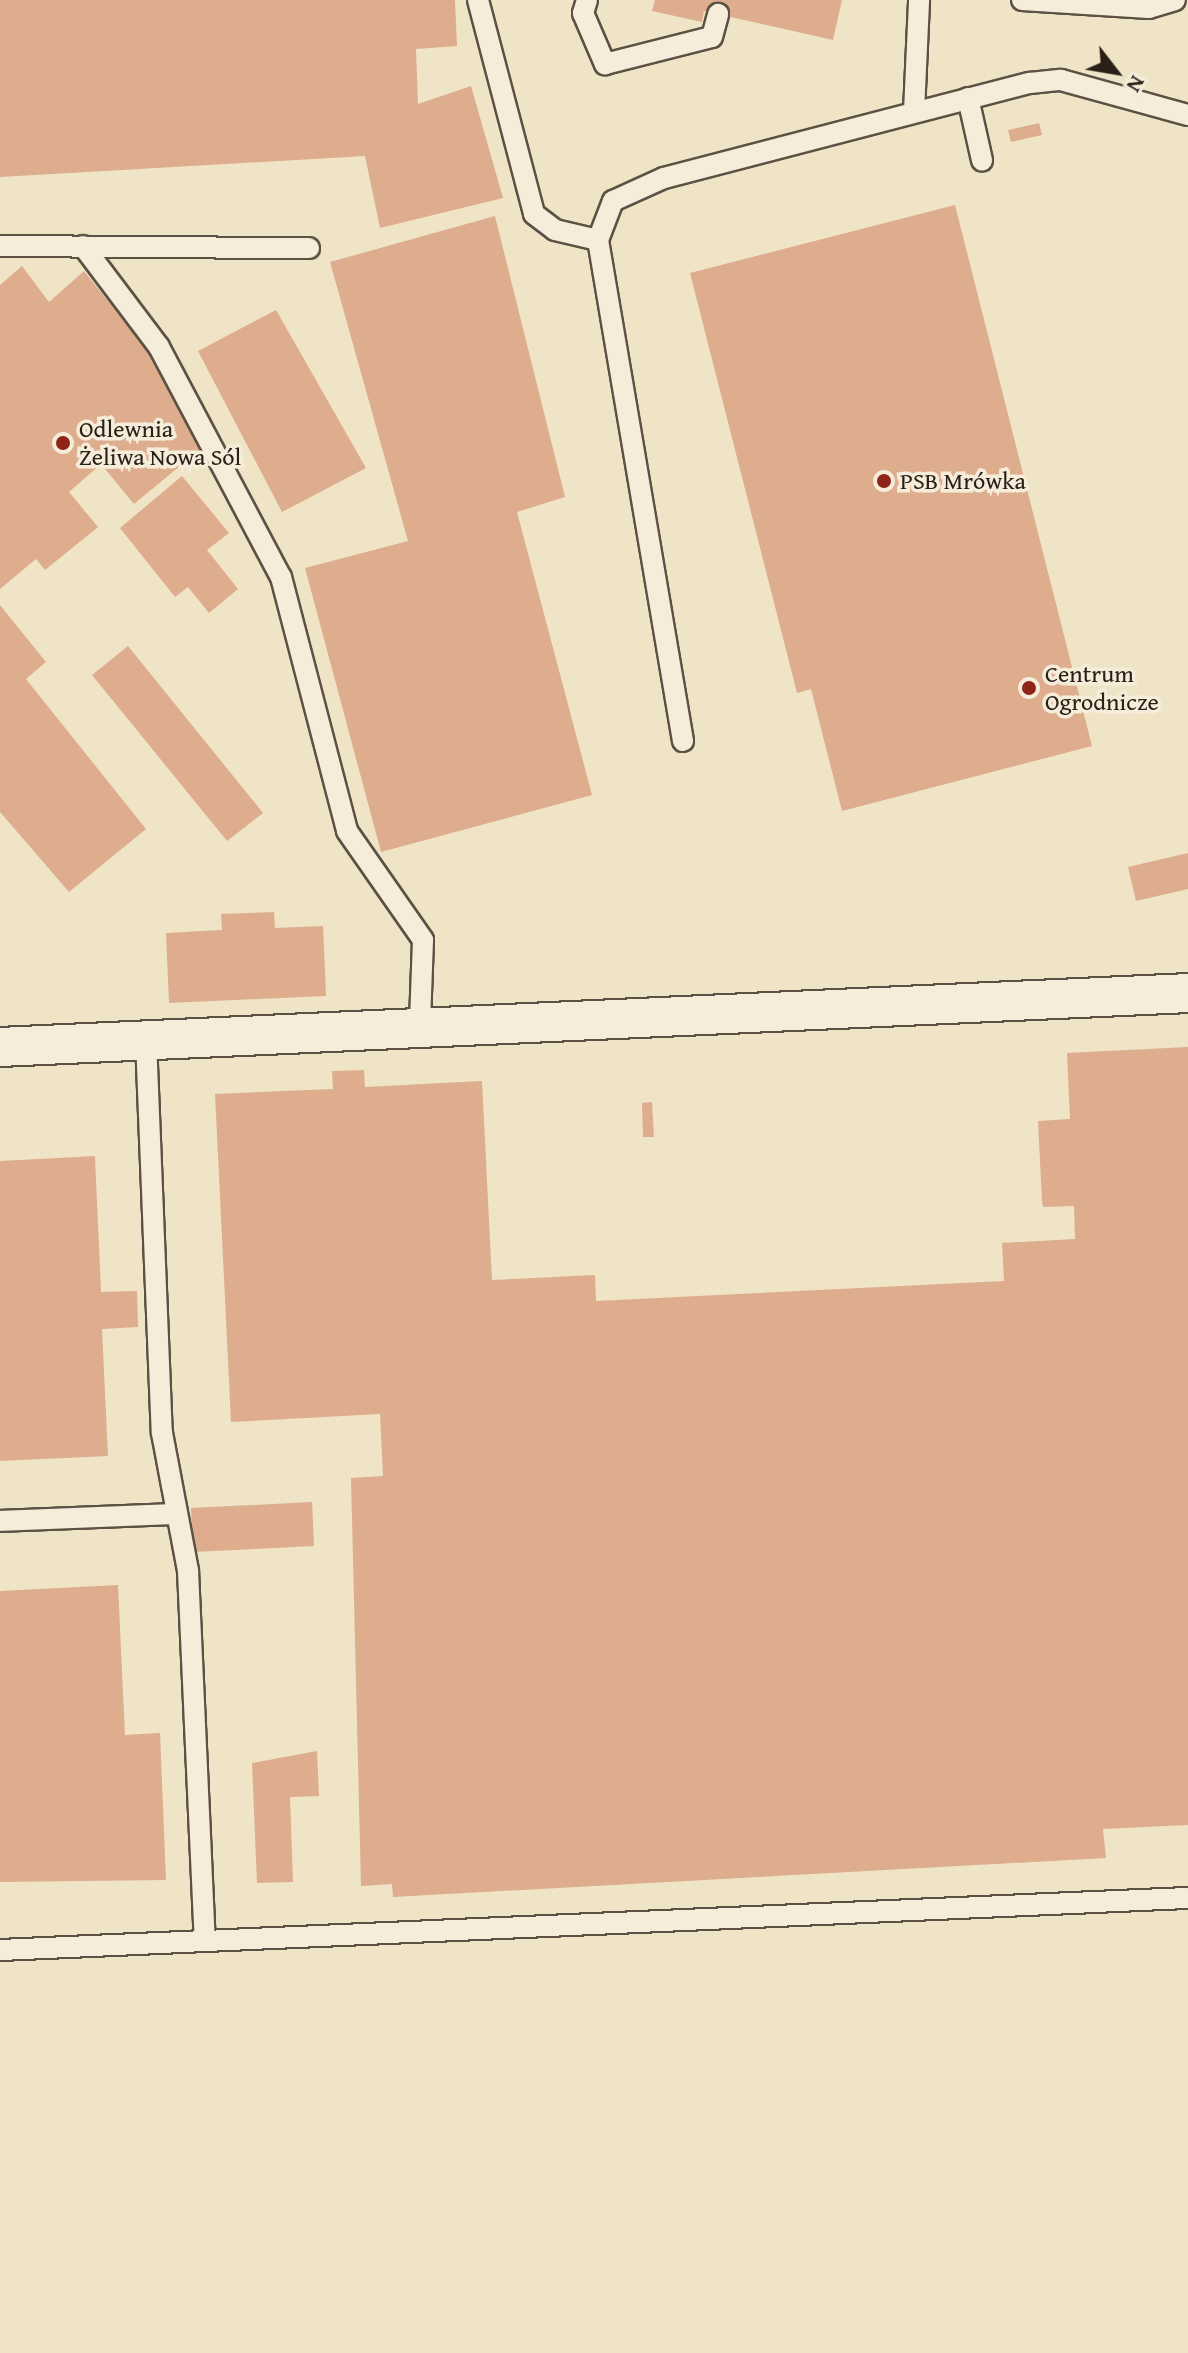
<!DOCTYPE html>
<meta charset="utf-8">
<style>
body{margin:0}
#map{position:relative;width:1188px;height:2353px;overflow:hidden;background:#efe4c6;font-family:"Gentium Book Plus",serif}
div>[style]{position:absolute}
.building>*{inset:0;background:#ddad8e}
.roads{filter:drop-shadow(2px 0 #5b5144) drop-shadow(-2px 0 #5b5144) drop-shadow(0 2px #5b5144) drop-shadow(0 -2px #5b5144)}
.lane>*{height:20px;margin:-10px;padding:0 10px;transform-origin:10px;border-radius:10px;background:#f5edda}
.street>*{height:38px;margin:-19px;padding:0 19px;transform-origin:19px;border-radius:19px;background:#f5edda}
.dots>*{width:22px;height:22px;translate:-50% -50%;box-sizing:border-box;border:4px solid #f5edda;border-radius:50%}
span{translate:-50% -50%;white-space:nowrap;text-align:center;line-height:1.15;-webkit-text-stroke:7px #f5edda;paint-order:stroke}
.poi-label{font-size:24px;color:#2a2018}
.left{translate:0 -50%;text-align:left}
.north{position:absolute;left:1076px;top:32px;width:80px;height:80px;-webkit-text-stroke:6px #f5edda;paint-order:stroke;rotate:121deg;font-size:22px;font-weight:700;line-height:32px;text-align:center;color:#2a2018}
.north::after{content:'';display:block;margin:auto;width:28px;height:36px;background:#2a2018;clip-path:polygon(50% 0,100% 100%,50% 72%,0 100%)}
</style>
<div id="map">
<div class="building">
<div style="clip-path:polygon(0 0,455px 0,457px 46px,416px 49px,418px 104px,471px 86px,503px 198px,380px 228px,365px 156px,0 177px)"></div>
<div style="clip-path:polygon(655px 0,842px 0,833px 40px,704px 11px,702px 22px,652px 11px)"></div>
<div style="clip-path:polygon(1039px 123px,1042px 135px,1011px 142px,1008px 130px)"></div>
<div style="clip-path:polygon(955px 205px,1092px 746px,842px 811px,811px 689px,797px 693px,690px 273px)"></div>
<div style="clip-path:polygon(495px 216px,565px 497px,517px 512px,592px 795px,381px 852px,305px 568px,408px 541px,330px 262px)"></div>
<div style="clip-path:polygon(22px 266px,49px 302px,84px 271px,150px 353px,204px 446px,134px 504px,101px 464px,69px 492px,98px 527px,45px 570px,36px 559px,0 589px,0 285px)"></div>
<div style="clip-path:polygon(276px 310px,366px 468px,282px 512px,198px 351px)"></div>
<div style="clip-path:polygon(182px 476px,229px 533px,207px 550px,238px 589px,209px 613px,188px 587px,175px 597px,120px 528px)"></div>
<div style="clip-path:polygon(0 605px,46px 662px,26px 679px,146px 829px,69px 892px,0 812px)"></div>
<div style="clip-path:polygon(128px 646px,263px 813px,227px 841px,92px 675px)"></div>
<div style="clip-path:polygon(1188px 853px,1188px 889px,1136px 901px,1128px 867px)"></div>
<div style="clip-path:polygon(274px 912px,275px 928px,323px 926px,326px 996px,169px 1003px,166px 933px,222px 930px,221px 914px)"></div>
<div style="clip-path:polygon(1188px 1047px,1188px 1825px,1103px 1829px,1106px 1858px,393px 1897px,392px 1884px,361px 1886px,351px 1478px,383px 1476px,380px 1414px,231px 1422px,215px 1094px,333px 1089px,332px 1071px,364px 1070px,365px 1087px,482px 1081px,492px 1280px,595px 1275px,596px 1301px,1004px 1281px,1002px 1243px,1075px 1239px,1074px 1206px,1043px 1207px,1042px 1201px,1038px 1121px,1070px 1119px,1067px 1053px)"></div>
<div style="clip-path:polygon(652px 1102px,654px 1137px,643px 1137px,642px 1103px)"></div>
<div style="clip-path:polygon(95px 1156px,101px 1292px,137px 1291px,138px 1327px,102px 1329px,108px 1456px,0 1461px,0 1161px)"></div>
<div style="clip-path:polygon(312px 1502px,314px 1546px,193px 1552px,191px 1508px)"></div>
<div style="clip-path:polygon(118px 1585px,125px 1735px,160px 1733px,166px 1880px,0 1882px,0 1591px)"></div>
<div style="clip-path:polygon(317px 1751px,319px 1796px,290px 1797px,293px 1882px,257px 1883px,252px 1763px)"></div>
</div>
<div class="roads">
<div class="lane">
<div style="left:478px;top:0;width:221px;rotate:75.3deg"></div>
<div style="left:534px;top:214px;width:26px;rotate:37deg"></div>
<div style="left:555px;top:230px;width:44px;rotate:13.1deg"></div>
<div style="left:587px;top:0;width:14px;rotate:107deg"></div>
<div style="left:583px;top:13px;width:56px;rotate:66.7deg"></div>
<div style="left:605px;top:64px;width:110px;rotate:-14.2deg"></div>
<div style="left:712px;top:37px;width:24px;rotate:-75deg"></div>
<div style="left:1022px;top:0;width:127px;rotate:3.6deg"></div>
<div style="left:1149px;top:8px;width:27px;rotate:-17deg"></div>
<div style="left:968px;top:98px;width:64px;rotate:77.3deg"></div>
<div style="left:914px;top:112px;width:112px;rotate:-87.4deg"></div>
<div style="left:0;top:246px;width:309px;rotate:0.4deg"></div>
<div style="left:83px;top:246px;width:126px;rotate:53deg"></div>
<div style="left:159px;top:347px;width:260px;rotate:62.1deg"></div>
<div style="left:281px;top:577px;width:262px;rotate:75.4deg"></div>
<div style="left:347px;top:831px;width:133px;rotate:55.1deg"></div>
<div style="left:423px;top:940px;width:83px;rotate:92.1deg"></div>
<div style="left:683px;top:741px;width:508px;rotate:-99.63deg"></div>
<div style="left:598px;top:240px;width:42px;rotate:-69deg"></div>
<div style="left:613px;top:201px;width:56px;rotate:-24.3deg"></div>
<div style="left:664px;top:178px;width:378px;rotate:-14.6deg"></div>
<div style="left:1030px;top:83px;width:31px;rotate:-6deg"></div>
<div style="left:1061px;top:80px;width:132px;rotate:15.4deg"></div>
<div style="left:146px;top:1040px;width:393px;rotate:87.7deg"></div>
<div style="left:162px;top:1433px;width:140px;rotate:79.3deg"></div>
<div style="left:188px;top:1571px;width:369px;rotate:87.4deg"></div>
<div style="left:0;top:1521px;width:177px;rotate:-2.3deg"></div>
<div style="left:0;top:1950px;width:1189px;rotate:-2.51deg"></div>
</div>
<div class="street">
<div style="left:0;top:1047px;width:1189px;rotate:-2.6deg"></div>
</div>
</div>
<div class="dots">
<div style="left:63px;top:443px;background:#8f2418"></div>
<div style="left:884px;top:481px;background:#8f2418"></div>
<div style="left:1029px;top:688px;background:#8f2418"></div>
</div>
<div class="poi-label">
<span class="left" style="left:79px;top:443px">Odlewnia<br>Żeliwa Nowa Sól</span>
<span class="left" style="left:900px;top:481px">PSB Mrówka</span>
<span class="left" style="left:1045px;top:688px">Centrum<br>Ogrodnicze</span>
</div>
<div class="north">N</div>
</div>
